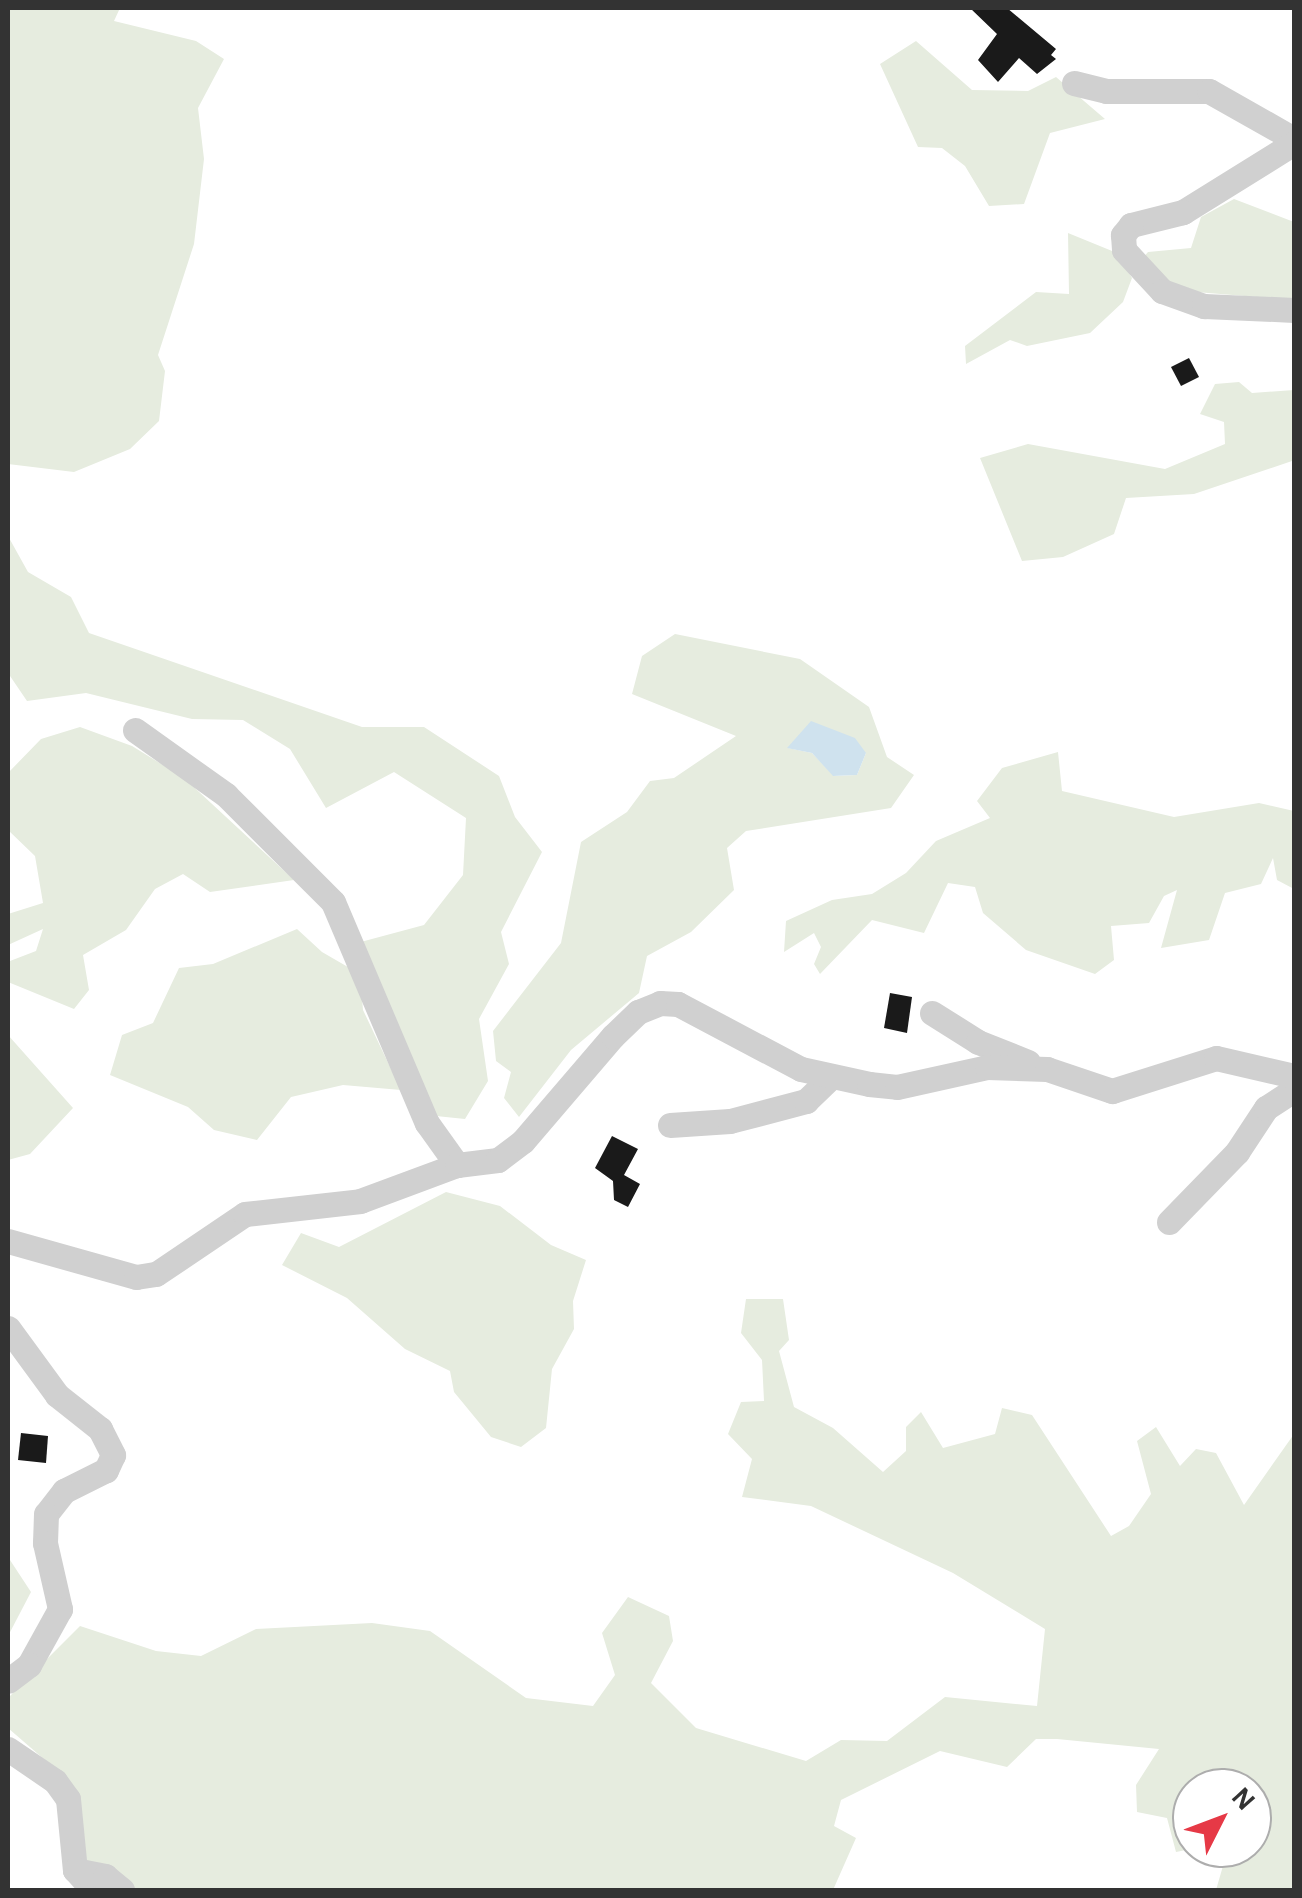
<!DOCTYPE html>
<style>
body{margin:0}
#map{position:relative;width:1302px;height:1898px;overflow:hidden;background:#fff;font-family:"Alegreya Sans",sans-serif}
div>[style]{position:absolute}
.green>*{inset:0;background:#e6ecdf}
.water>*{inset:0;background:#cfe2ee}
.building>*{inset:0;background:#1a1a1a}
.minor>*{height:25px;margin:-12.5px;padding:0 12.5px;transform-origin:12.5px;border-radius:12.5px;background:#d0d0d0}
span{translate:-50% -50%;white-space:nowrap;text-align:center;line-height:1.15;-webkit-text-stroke:10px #fff;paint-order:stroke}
.frame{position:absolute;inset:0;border:10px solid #333;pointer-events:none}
.north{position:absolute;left:1172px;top:1768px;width:100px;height:100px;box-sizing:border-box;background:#fff;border:2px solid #adadad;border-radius:50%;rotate:48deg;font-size:28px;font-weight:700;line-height:40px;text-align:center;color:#333}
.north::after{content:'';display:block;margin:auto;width:35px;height:45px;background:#e63946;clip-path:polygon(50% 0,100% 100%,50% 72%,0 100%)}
</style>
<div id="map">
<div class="green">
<div style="clip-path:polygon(8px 8px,120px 8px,114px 21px,196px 41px,224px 59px,198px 108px,204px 159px,194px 244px,158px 355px,165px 371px,159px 421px,130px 449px,74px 472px,8px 464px)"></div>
<div style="clip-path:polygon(916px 41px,972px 90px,1028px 91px,1056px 77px,1105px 119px,1050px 133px,1024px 204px,989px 206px,965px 166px,942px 148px,918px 147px,880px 64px)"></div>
<div style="clip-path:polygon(1234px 199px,1294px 222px,1294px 300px,1160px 289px,1137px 265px,1148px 252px,1191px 248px,1201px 217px)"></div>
<div style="clip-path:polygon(1068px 233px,1117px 253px,1132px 278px,1123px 302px,1090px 333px,1027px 346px,1010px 340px,966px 364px,965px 346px,1036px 292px,1069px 294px)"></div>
<div style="clip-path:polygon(1239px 382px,1252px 393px,1294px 390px,1292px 461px,1194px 494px,1126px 498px,1114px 534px,1063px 557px,1022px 561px,980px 458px,1028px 444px,1165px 469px,1225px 444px,1224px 422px,1200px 414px,1215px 384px)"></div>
<div style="clip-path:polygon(8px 536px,28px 572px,71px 597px,89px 633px,362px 727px,424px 727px,499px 776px,515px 817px,542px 852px,501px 932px,509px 964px,479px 1019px,488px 1081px,465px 1119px,436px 1116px,357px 943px,424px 925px,463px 875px,466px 818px,394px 772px,326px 808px,290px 749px,243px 720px,192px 719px,86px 693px,27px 701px,8px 673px)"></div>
<div style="clip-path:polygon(evenodd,675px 634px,800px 659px,869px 707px,887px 757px,914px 775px,891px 808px,746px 831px,727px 848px,734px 890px,691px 932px,647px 956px,639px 993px,571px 1050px,519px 1117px,504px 1098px,511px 1072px,496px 1061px,493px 1031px,561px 943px,581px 842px,627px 812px,650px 781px,674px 778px,736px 736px,632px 694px,642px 656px,675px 634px,788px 748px,866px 753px,857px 775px,834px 776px,812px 753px,788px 748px)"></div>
<div style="clip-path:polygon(80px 727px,132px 746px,184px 778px,294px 880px,210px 892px,183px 874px,155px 889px,126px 930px,83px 955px,89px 990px,74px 1009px,8px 982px,10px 961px,36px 951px,43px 929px,8px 945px,8px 914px,43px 903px,35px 856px,8px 830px,8px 773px,41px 739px)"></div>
<div style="clip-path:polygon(1058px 752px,1062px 791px,1174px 817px,1259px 803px,1294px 811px,1294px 889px,1277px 880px,1273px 858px,1261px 884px,1225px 893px,1209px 940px,1161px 948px,1177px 890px,1164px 896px,1149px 923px,1111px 926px,1114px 960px,1095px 974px,1026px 950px,983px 913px,975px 887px,948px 883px,924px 933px,872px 920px,820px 974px,814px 964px,821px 947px,814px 933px,784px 952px,786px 921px,832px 900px,872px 894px,906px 873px,936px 841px,990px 818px,977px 801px,1002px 768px)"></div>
<div style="clip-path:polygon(297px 929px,322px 952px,360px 974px,363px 1010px,401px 1090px,343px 1085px,291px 1097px,257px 1140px,214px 1130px,188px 1107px,110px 1075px,122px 1035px,153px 1023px,179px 968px,213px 964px)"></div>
<div style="clip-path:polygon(8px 1009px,8px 1035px,73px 1108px,30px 1154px,8px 1160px)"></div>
<div style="clip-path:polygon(446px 1192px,500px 1206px,551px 1245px,586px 1260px,573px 1301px,574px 1329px,552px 1369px,546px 1428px,521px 1447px,491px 1437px,454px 1392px,450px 1371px,405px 1349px,347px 1298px,282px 1265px,301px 1233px,339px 1247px)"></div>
<div style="clip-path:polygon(746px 1299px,783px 1299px,789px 1340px,779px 1351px,794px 1407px,833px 1428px,883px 1472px,906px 1451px,906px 1427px,921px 1412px,943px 1448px,995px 1434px,1002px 1408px,1032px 1415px,1111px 1536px,1129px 1526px,1151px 1494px,1137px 1441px,1156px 1427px,1180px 1466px,1196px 1449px,1216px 1453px,1244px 1505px,1294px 1434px,1294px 1890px,1216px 1890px,1225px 1859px,1238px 1848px,1252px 1848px,1266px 1804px,1252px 1803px,1252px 1788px,1192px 1788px,1196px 1848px,1176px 1852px,1167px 1818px,1137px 1812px,1136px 1785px,1159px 1749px,1057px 1739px,1036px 1739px,1007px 1767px,940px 1751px,841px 1800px,834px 1826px,856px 1838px,833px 1890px,131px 1890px,81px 1863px,53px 1767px,8px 1728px,8px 1698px,80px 1626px,156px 1651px,201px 1656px,256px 1629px,372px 1623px,430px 1631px,526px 1698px,593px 1706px,615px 1675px,602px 1633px,628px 1597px,669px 1616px,673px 1641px,651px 1683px,696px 1728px,806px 1761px,841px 1740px,887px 1741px,945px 1697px,1037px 1706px,1045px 1629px,953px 1573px,811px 1506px,742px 1497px,752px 1459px,728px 1434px,741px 1402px,764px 1401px,762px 1360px,741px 1333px)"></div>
<div style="clip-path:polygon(8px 1557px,31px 1592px,8px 1636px)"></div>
</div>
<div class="water">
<div style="clip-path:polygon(811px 721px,855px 738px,866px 753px,857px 775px,833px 776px,812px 753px,787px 748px)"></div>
</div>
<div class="building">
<div style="clip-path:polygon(970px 8px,1007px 8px,1056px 49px,1051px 55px,1056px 59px,1037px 74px,1019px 58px,998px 82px,978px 60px,997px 34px)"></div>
<div style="clip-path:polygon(1189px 358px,1199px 377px,1181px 386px,1171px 367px)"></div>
<div style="clip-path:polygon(890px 993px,912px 997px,907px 1033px,884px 1028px)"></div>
<div style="clip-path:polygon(612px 1136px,638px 1149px,624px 1175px,640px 1184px,628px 1207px,614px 1200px,613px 1181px,595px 1168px)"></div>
<div style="clip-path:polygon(21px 1433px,48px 1436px,46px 1463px,18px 1460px)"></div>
</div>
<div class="minor">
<div style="left:1074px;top:83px;width:33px;rotate:14deg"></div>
<div style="left:1106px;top:91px;width:103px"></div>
<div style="left:1209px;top:91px;width:98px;rotate:29.5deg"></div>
<div style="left:1294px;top:143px;width:131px;rotate:148.1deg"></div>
<div style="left:1183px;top:212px;width:54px;rotate:166deg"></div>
<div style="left:1131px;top:225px;width:13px;rotate:129deg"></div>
<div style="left:1123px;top:235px;width:15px;rotate:86deg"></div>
<div style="left:1124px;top:250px;width:56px;rotate:47.2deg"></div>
<div style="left:1162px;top:291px;width:45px;rotate:19.7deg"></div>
<div style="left:1204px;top:306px;width:90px;rotate:2.5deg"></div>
<div style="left:135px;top:730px;width:112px;rotate:35.5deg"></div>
<div style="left:226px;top:795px;width:151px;rotate:45deg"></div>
<div style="left:333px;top:902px;width:240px;rotate:67deg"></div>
<div style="left:427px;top:1123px;width:52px;rotate:54.5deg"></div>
<div style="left:932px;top:1013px;width:54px;rotate:32.2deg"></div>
<div style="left:978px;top:1042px;width:54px;rotate:21.8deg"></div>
<div style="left:670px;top:1125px;width:60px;rotate:-3.8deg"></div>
<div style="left:730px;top:1121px;width:79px;rotate:-14.7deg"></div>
<div style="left:806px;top:1101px;width:35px;rotate:-44deg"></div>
<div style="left:1169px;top:1222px;width:98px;rotate:-45.8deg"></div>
<div style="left:1237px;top:1152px;width:53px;rotate:-56.6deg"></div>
<div style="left:1266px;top:1108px;width:33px;rotate:-33deg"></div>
<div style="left:8px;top:1241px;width:133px;rotate:15.7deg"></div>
<div style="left:136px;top:1277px;width:20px;rotate:-9deg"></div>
<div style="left:156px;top:1274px;width:107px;rotate:-34deg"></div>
<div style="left:245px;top:1214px;width:116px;rotate:-6.4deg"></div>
<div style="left:360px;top:1201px;width:103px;rotate:-20.4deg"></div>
<div style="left:457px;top:1165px;width:41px;rotate:-7deg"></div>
<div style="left:498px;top:1160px;width:31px;rotate:-37deg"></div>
<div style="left:523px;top:1141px;width:138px;rotate:-49.4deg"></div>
<div style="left:613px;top:1036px;width:35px;rotate:-44deg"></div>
<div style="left:638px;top:1012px;width:24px;rotate:-22deg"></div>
<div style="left:660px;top:1003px;width:18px;rotate:3deg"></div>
<div style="left:678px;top:1004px;width:139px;rotate:27.9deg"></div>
<div style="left:801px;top:1069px;width:70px;rotate:12.4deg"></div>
<div style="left:869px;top:1084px;width:28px;rotate:6deg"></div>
<div style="left:897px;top:1087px;width:92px;rotate:-12.5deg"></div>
<div style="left:987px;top:1067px;width:60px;rotate:1.9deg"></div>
<div style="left:1047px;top:1069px;width:69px;rotate:18.7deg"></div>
<div style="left:1112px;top:1091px;width:109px;rotate:-17.6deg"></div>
<div style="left:1216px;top:1058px;width:80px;rotate:13deg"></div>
<div style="left:8px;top:1328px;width:83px;rotate:53.8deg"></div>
<div style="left:57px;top:1395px;width:55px;rotate:38.3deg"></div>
<div style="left:100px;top:1429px;width:29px;rotate:63deg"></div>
<div style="left:113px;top:1455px;width:17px;rotate:115deg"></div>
<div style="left:106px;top:1470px;width:47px;rotate:153.4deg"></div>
<div style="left:64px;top:1491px;width:29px;rotate:128deg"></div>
<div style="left:46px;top:1514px;width:29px;rotate:92deg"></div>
<div style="left:45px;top:1543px;width:68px;rotate:77.2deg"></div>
<div style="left:60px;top:1609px;width:64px;rotate:119deg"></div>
<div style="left:29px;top:1665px;width:26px;rotate:143deg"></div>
<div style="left:8px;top:1749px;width:57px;rotate:34.2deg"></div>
<div style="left:55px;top:1781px;width:22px;rotate:54deg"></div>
<div style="left:68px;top:1799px;width:71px;rotate:84.4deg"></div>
<div style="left:75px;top:1870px;width:27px;rotate:48deg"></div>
<div style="left:75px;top:1870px;width:31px;rotate:11deg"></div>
<div style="left:105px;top:1876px;width:22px;rotate:39deg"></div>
</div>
<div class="frame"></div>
<div class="north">N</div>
</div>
